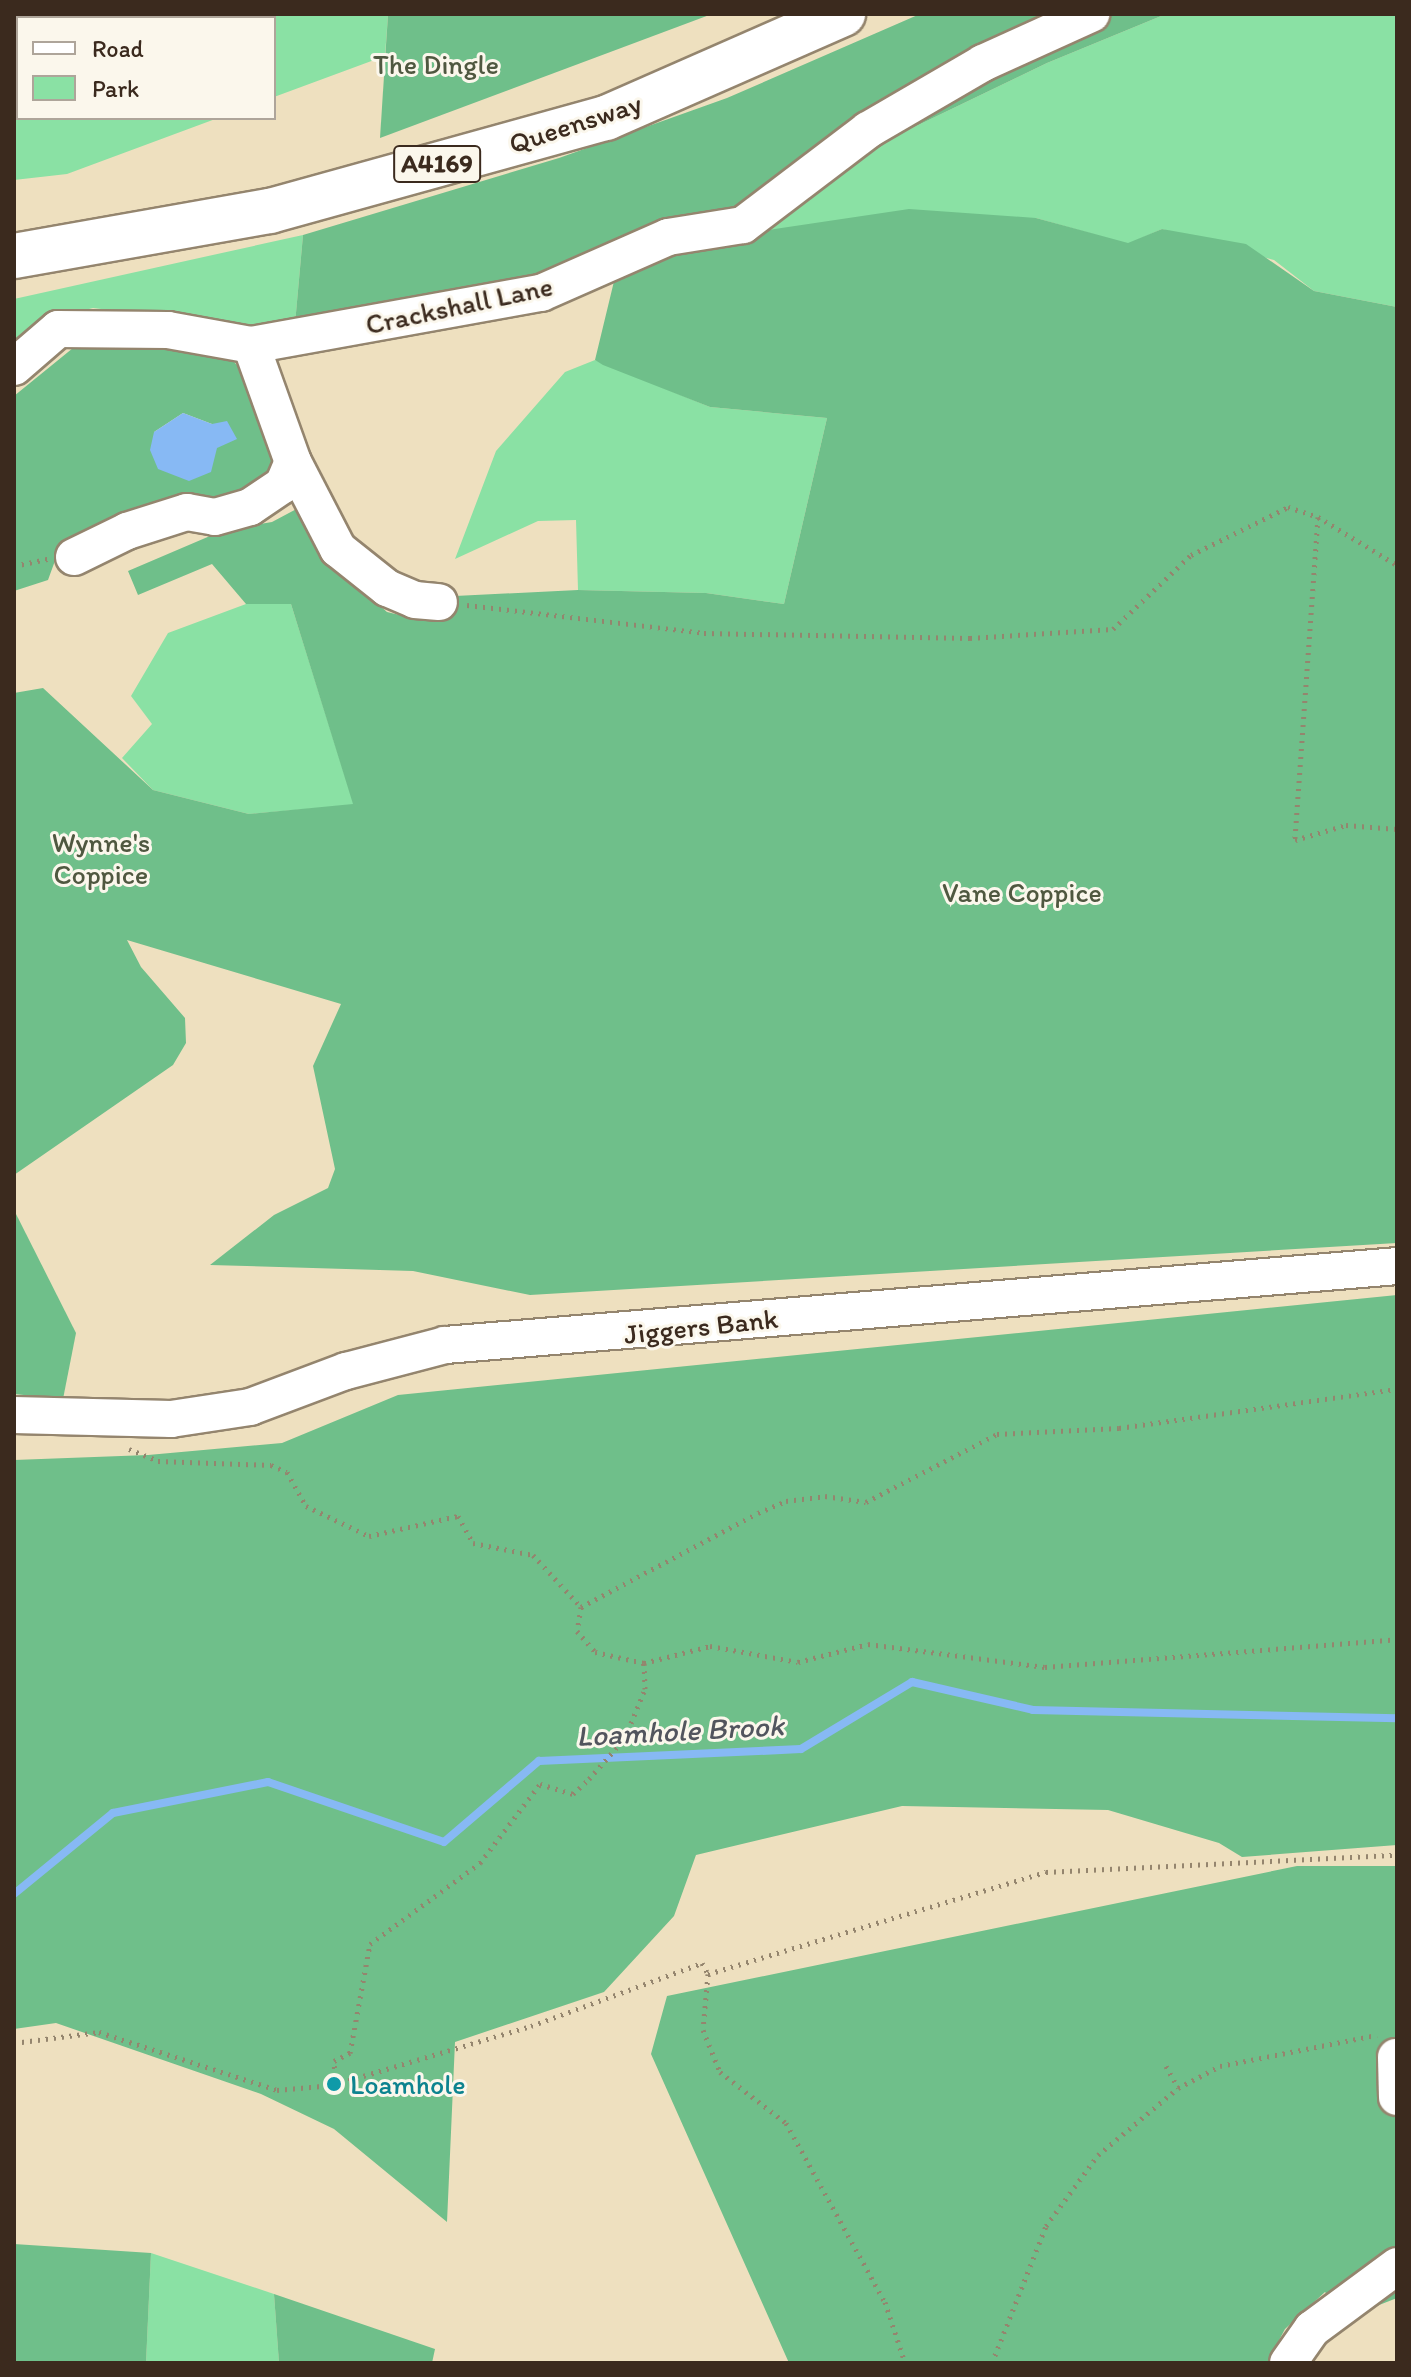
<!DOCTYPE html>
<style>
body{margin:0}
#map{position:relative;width:1411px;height:2377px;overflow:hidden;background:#eee0bf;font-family:Itim,sans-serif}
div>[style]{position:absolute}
.green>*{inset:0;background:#8ae1a4}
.forest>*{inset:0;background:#6fbf8a}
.water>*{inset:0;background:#87b9f4}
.stream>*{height:8px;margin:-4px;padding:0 4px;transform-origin:4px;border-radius:4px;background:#87b9f4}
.path>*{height:5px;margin-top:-2.5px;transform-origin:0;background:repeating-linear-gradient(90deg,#94856e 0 2px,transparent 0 8px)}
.roads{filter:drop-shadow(2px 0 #94856e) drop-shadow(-2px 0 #94856e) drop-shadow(0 2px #94856e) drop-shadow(0 -2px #94856e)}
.minor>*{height:36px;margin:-18px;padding:0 18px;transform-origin:18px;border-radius:18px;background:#fff}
.major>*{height:44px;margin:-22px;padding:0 22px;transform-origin:22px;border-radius:22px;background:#fff}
.dots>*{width:22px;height:22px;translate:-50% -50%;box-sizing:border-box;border:4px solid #fbf7ec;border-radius:50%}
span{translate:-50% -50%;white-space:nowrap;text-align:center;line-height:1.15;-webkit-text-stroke:6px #fbf7ec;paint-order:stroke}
.shield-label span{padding:2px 6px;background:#fbf7ec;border:2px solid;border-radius:6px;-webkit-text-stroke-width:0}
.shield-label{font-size:26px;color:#3b2a1e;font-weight:700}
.park-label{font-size:28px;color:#4f5840}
.street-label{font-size:28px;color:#3b2a1e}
.culture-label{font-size:28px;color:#0d838f}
.left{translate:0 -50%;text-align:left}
.water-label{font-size:30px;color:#52555e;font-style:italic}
.frame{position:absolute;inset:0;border:16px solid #3b2a1e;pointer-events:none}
.legend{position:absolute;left:16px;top:16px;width:260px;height:104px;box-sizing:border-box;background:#fbf7ec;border:2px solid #aea59a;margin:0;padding:10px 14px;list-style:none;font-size:24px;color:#3b2a1e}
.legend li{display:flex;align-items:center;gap:16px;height:40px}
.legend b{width:40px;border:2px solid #aea59a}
</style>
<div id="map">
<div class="green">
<div style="clip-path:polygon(14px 14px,388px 14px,385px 56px,274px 97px,274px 18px,18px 18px,18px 118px,218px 118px,67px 174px,14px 180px)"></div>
<div style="clip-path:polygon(1166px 14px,1397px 14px,1397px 307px,1314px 291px,1274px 260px,1162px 229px,1128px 244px,1036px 218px,766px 230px,885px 141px,1047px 63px)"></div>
<div style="clip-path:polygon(303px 235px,295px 324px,248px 327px,93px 308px,49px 319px,14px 351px,14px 299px)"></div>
<div style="clip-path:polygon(595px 360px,710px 407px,827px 418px,784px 604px,706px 593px,578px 590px,576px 520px,538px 521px,455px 559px,496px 451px,565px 372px)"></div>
<div style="clip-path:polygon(246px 604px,291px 604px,354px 805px,249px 814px,153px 790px,122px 758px,152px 724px,131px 696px,168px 633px)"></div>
<div style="clip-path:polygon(151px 2253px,274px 2294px,279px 2363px,146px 2363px)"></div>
</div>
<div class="forest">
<div style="clip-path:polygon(388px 14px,712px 14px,380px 138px)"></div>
<div style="clip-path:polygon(920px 14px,1166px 14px,1047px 63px,885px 141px,768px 230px,909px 209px,1036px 218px,1128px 243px,1162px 229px,1246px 244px,1314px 291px,1397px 307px,1397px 1243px,530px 1295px,413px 1271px,210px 1265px,274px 1215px,328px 1188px,335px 1169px,313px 1066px,341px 1004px,127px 940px,141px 967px,185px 1018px,186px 1043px,173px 1065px,14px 1175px,14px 693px,43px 688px,153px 790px,249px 814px,353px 804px,291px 604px,246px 604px,212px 564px,138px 595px,128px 571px,224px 530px,272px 522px,304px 505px,346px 576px,387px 612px,412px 618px,455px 596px,578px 590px,706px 593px,784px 604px,827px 418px,710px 407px,603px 365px,595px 360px,616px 273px,295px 324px,303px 235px,559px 158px,727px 98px)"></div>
<div style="clip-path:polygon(evenodd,154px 342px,230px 357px,266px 400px,284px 464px,223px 507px,193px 501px,56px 558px,48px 580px,14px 591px,14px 396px,73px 348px,154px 342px,183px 413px,212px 424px,154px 432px,183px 413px)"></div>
<div style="clip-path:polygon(14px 1210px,76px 1333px,63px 1399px,14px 1394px)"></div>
<div style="clip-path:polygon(1397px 1295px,1397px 1845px,1242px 1857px,1219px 1843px,1108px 1810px,902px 1806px,696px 1855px,674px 1916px,604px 1992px,455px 2042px,447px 2222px,334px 2129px,261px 2094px,56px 2023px,14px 2029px,14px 1460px,148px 1455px,282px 1443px,398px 1395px)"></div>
<div style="clip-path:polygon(1297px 1866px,1397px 1866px,1397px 2298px,1346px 2318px,1325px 2292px,1285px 2329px,1267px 2363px,789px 2363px,651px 2054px,667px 1996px)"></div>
<div style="clip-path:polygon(14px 2244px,151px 2253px,146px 2363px,14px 2363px)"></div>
<div style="clip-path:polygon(274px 2294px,435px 2349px,432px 2363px,279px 2363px)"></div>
</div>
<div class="water">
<div style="clip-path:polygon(183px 413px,212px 424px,227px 421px,237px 439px,217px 448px,211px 472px,189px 481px,158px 469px,150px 450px,154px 432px)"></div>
</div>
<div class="stream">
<div style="left:14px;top:1894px;width:128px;rotate:-39.3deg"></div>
<div style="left:113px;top:1813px;width:158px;rotate:-11.3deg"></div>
<div style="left:268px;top:1782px;width:186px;rotate:18.8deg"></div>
<div style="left:444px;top:1842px;width:125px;rotate:-40.5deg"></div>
<div style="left:539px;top:1761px;width:262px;rotate:-2.6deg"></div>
<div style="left:801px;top:1749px;width:130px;rotate:-31.1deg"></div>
<div style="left:912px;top:1682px;width:124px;rotate:13deg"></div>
<div style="left:1033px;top:1710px;width:364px;rotate:1.3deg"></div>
</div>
<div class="path">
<div style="left:1318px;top:517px;width:324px;rotate:94.1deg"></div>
<div style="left:1295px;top:840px;width:53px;rotate:-16.4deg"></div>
<div style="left:1346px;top:825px;width:51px;rotate:4.5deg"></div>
<div style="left:14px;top:566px;width:35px;rotate:-12deg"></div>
<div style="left:467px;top:605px;width:239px;rotate:6.7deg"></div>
<div style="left:704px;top:633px;width:266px;rotate:1.1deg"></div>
<div style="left:970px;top:638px;width:143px;rotate:-3.6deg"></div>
<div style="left:1113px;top:629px;width:108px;rotate:-43.5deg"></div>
<div style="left:1191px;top:555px;width:108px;rotate:-26.3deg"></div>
<div style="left:1288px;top:507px;width:32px;rotate:18deg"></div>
<div style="left:1318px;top:517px;width:92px;rotate:31.3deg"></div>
<div style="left:129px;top:1449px;width:31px;rotate:22deg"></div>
<div style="left:158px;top:1461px;width:113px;rotate:2deg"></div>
<div style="left:271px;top:1465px;width:17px;rotate:24deg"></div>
<div style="left:287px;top:1472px;width:39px;rotate:61deg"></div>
<div style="left:306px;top:1506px;width:70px;rotate:25.5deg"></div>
<div style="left:369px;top:1536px;width:91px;rotate:-12.7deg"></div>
<div style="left:458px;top:1516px;width:31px;rotate:61deg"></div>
<div style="left:473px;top:1543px;width:61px;rotate:11.3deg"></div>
<div style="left:533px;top:1555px;width:71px;rotate:47.3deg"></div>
<div style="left:581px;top:1607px;width:24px;rotate:99deg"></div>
<div style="left:577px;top:1631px;width:28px;rotate:49deg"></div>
<div style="left:595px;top:1652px;width:50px;rotate:12.7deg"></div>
<div style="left:644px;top:1663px;width:68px;rotate:-14.4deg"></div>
<div style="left:710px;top:1646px;width:89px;rotate:10.3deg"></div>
<div style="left:798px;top:1662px;width:72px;rotate:-14.4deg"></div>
<div style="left:868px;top:1644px;width:178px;rotate:7.4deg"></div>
<div style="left:1045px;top:1667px;width:353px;rotate:-4.5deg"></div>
<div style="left:581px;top:1607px;width:200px;rotate:-28deg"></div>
<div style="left:758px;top:1513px;width:30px;rotate:-23deg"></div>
<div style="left:786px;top:1501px;width:39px;rotate:-7deg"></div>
<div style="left:825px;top:1496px;width:41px;rotate:8.3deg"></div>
<div style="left:866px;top:1502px;width:148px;rotate:-27.4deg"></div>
<div style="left:997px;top:1434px;width:122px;rotate:-2.8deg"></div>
<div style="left:1119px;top:1428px;width:281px;rotate:-8deg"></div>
<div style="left:708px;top:1974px;width:56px;rotate:95.1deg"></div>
<div style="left:703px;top:2030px;width:45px;rotate:68deg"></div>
<div style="left:720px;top:2072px;width:83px;rotate:37.7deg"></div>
<div style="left:786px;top:2123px;width:205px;rotate:61.1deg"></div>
<div style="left:885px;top:2302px;width:64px;rotate:71.8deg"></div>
<div style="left:14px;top:2043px;width:86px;rotate:-7.4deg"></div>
<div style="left:99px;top:2032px;width:187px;rotate:18deg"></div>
<div style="left:277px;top:2090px;width:56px;rotate:-5.1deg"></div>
<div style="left:333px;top:2085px;width:207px;rotate:-16.6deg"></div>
<div style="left:531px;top:2026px;width:182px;rotate:-20.2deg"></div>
<div style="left:702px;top:1963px;width:13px;rotate:61deg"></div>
<div style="left:708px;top:1974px;width:353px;rotate:-16.8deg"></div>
<div style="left:1046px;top:1872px;width:351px;rotate:-2.8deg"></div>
<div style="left:1166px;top:2066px;width:25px;rotate:61deg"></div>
<div style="left:335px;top:2084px;width:23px;rotate:-92deg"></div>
<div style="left:334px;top:2061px;width:18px;rotate:-27deg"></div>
<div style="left:350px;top:2053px;width:111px;rotate:-79.6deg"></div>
<div style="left:370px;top:1944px;width:137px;rotate:-36.4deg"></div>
<div style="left:480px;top:1863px;width:99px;rotate:-52.8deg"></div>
<div style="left:540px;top:1784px;width:34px;rotate:17deg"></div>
<div style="left:573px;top:1794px;width:22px;rotate:-43deg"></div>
<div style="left:589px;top:1779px;width:55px;rotate:-48.7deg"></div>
<div style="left:625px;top:1738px;width:53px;rotate:-67.8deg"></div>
<div style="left:645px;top:1689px;width:26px;rotate:-92deg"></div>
<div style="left:992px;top:2363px;width:147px;rotate:-68.5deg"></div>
<div style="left:1046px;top:2226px;width:88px;rotate:-53.8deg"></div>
<div style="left:1098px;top:2155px;width:104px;rotate:-39.9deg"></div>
<div style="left:1178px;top:2088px;width:47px;rotate:-27.6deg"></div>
<div style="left:1220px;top:2066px;width:160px;rotate:-11.2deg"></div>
</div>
<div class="roads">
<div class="minor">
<div style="left:14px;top:367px;width:58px;rotate:-40.8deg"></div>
<div style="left:58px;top:329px;width:110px;rotate:0.5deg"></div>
<div style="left:168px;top:330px;width:84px;rotate:10.2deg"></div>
<div style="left:251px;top:345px;width:295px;rotate:-10.2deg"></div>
<div style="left:541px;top:293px;width:139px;rotate:-23.8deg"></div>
<div style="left:668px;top:237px;width:76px;rotate:-9.1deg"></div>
<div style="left:743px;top:225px;width:157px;rotate:-37.2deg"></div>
<div style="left:868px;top:130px;width:133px;rotate:-30.2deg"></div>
<div style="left:983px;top:63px;width:119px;rotate:-24.4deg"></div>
<div style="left:293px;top:462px;width:98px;rotate:62.7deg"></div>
<div style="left:338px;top:549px;width:63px;rotate:38.5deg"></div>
<div style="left:387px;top:588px;width:30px;rotate:23deg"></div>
<div style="left:415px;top:600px;width:24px;rotate:5deg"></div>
<div style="left:74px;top:557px;width:59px;rotate:-26.1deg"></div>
<div style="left:127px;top:531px;width:63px;rotate:-17.6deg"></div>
<div style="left:187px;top:512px;width:28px;rotate:10deg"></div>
<div style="left:215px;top:517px;width:36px;rotate:-16deg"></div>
<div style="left:250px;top:507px;width:40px;rotate:-34deg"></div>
<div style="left:283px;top:485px;width:25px;rotate:-67deg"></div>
<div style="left:293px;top:462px;width:124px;rotate:-109.7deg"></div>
<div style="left:14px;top:1415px;width:157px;rotate:1.5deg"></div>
<div style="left:171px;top:1419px;width:80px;rotate:-8.6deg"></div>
<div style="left:250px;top:1407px;width:103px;rotate:-20.6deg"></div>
<div style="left:346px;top:1371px;width:102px;rotate:-14.7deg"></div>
<div style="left:445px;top:1345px;width:955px;rotate:-4.74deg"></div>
<div style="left:1396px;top:2057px;width:40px;rotate:88.6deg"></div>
<div style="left:1288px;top:2363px;width:42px;rotate:-54.8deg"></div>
<div style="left:1312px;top:2329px;width:106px;rotate:-36.5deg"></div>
</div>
<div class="major">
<div style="left:14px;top:256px;width:260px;rotate:-10deg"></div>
<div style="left:270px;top:211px;width:349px;rotate:-15.5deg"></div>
<div style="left:606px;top:118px;width:259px;rotate:-23.7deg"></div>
</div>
</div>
<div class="dots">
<div style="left:334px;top:2084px;background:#0f9aa8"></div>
</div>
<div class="shield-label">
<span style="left:437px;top:164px">A4169</span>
</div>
<div class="park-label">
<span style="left:436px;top:64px">The Dingle</span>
<span style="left:101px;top:858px">Wynne's<br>Coppice</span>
<span style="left:1022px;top:892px">Vane Coppice</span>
</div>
<div class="street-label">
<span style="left:575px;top:123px;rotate:-18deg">Queensway</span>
<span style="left:459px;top:305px;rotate:-12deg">Crackshall Lane</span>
<span style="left:701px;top:1326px;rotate:-6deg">Jiggers Bank</span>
</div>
<div class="culture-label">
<span class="left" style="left:350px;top:2084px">Loamhole</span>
</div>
<div class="water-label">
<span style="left:680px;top:1731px;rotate:-3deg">Loamhole Brook</span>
</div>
<div class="frame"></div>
<ul class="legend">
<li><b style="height:10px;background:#fff"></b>Road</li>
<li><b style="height:22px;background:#8ae1a4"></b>Park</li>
</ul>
</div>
